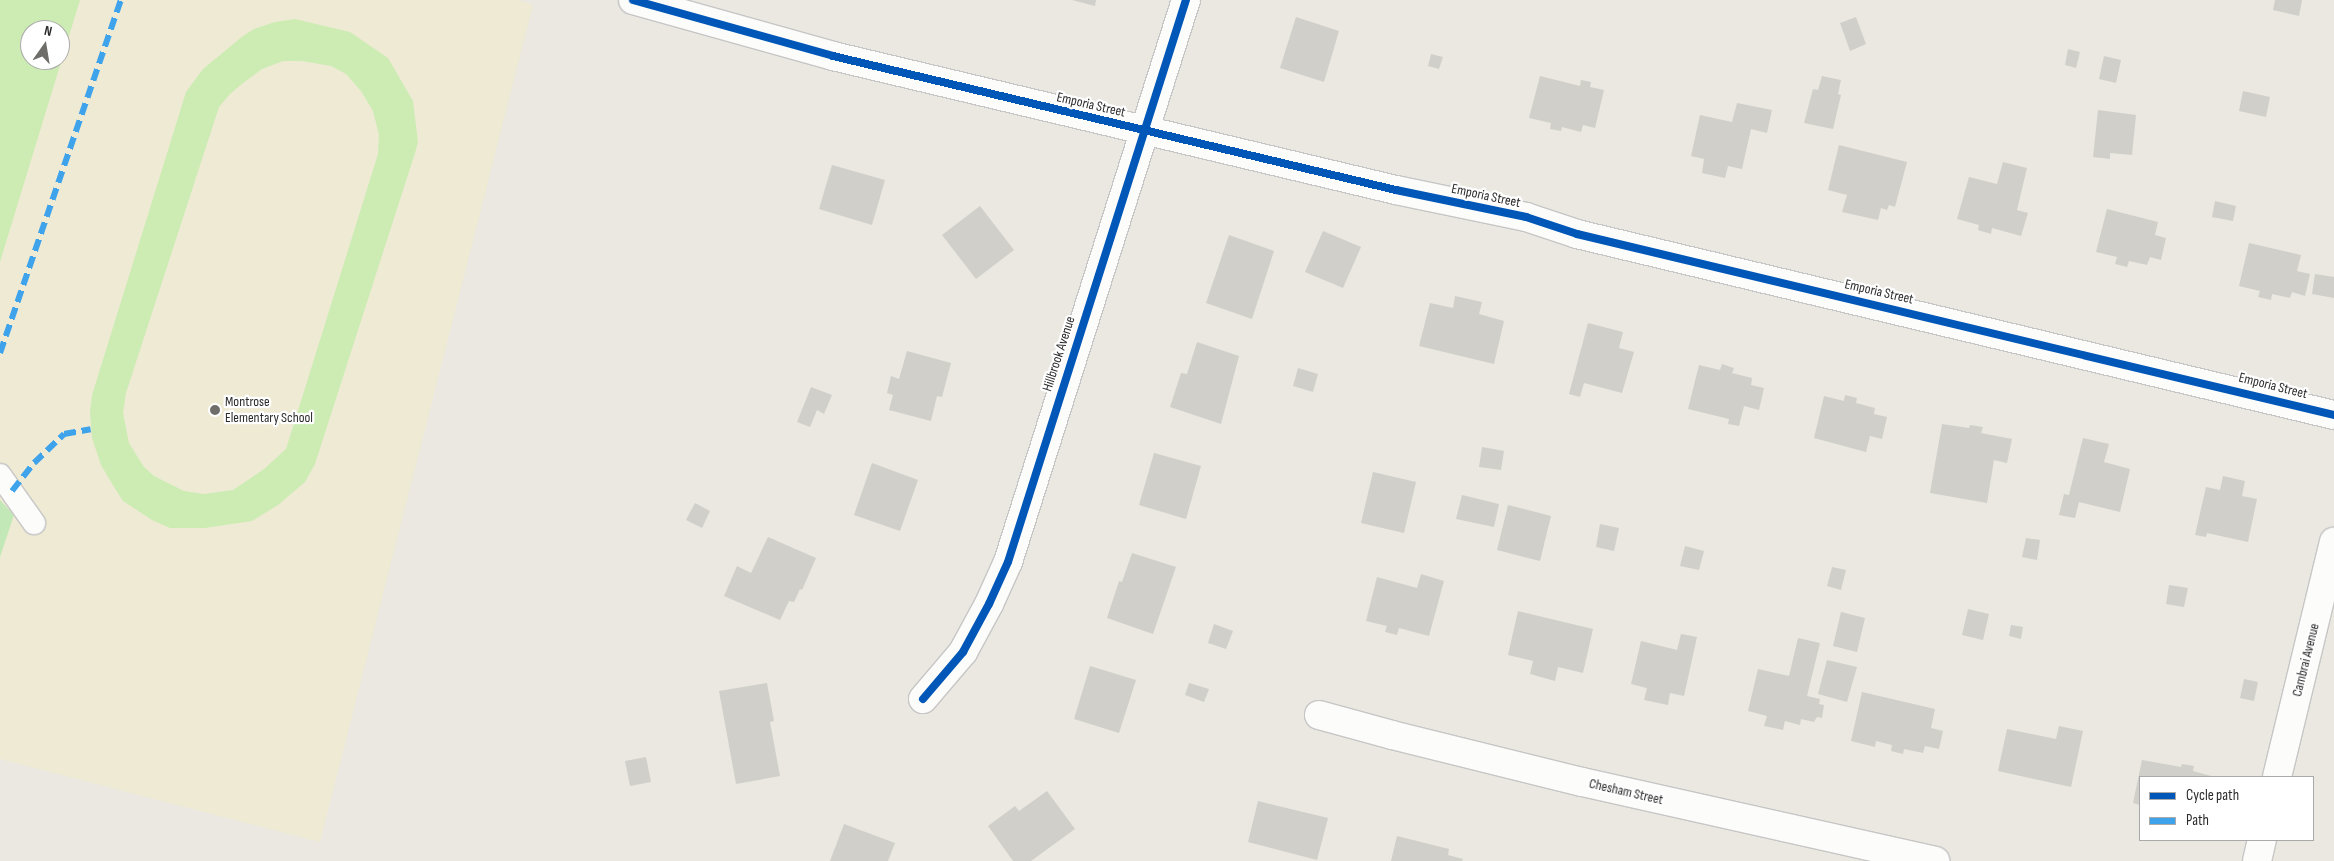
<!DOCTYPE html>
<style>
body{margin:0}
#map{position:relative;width:2334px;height:861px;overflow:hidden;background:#eae8e0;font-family:"Sofia Sans Condensed",sans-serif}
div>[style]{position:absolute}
.education>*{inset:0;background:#eeead4}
.green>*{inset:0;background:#c2e8b7}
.pitch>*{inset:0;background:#cdecb4}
.building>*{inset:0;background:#d0cfc9}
.roads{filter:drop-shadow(1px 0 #c7c6c6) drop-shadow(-1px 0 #c7c6c6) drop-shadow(0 1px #c7c6c6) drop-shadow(0 -1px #c7c6c6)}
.lane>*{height:22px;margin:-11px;padding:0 11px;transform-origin:11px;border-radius:11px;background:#fcfcfa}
.street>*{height:28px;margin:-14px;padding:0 14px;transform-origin:14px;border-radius:14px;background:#fcfcfa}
.quiet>*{height:6px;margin-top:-3px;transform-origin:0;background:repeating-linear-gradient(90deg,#3ea3eb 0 12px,transparent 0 18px)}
.cycleway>*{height:8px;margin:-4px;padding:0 4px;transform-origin:4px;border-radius:4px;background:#0057b8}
.dots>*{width:14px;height:14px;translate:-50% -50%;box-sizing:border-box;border:2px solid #fff;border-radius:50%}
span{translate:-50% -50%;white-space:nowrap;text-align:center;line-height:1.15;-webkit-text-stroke:4.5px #fff;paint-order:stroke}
.street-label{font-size:14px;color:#2b2b2b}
.poi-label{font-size:14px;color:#2b2b2b}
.left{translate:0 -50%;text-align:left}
.legend{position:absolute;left:2139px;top:776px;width:175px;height:65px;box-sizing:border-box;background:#fff;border:1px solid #aaa;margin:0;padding:6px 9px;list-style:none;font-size:15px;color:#2b2b2b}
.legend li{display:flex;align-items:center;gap:10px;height:25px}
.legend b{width:25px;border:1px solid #aaa}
.north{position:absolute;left:20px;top:20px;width:50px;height:50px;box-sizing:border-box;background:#fff;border:1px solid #aaa;border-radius:50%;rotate:13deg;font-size:14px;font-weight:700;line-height:20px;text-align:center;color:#2b2b2b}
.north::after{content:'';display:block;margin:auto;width:18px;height:22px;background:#6e6d6a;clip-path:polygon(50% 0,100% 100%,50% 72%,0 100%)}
</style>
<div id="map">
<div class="education">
<div style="clip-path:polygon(evenodd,0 0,519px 0,533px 5px,320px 842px,0 759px,0 0,30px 30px,60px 30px,60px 60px,30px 60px,30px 30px)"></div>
</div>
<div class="green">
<div style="clip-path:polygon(0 500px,14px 515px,0 557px)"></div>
</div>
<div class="pitch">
<div style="clip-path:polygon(evenodd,0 0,80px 0,0 262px,0 0,30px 30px,60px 30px,60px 60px,30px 60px,30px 30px)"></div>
<div style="clip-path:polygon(evenodd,295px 19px,350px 32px,388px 58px,413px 101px,418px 142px,415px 153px,315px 464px,305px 482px,278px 505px,252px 521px,205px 528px,170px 528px,152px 520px,123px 501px,114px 487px,101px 465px,92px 438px,90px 413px,92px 395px,186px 92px,203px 69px,243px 36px,254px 29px,275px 22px,295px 19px,283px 61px,302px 61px,331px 66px,346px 74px,361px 91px,373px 111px,379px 135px,378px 154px,286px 449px,264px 469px,233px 490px,204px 494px,184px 491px,154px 476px,144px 467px,129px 443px,123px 413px,126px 393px,219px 107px,230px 94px,243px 83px,262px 69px,283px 61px)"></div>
</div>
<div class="building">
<div style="clip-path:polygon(1072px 0,1096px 0,1095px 6px)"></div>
<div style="clip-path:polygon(2275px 0,2302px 0,2299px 16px,2273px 10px)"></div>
<div style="clip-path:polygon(1296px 17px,1339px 31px,1324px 82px,1280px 68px)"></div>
<div style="clip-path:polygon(1856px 17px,1866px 44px,1850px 51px,1840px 23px)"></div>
<div style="clip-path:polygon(2068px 49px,2080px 52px,2076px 68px,2065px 65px)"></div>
<div style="clip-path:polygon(1431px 54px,1443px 57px,1439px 69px,1428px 66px)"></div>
<div style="clip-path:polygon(2104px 56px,2121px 60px,2116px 83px,2099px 79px)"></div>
<div style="clip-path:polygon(1540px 76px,1580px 86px,1581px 80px,1591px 82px,1590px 87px,1604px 90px,1595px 128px,1583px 125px,1581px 132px,1562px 127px,1561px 131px,1550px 129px,1551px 123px,1529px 118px)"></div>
<div style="clip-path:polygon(1822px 76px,1841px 80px,1838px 94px,1841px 95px,1833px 129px,1804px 123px,1813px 89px,1818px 90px)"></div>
<div style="clip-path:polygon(2243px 91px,2270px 97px,2266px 117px,2239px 111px)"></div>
<div style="clip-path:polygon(1737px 103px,1772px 110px,1767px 133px,1751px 129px,1742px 169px,1728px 166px,1725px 178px,1702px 173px,1704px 159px,1691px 156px,1700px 115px,1732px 122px)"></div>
<div style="clip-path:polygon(2098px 110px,2136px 115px,2132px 155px,2110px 153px,2110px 159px,2093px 157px)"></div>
<div style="clip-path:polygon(1839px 145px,1907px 162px,1895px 207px,1889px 205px,1887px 210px,1881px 208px,1878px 220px,1842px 212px,1847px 195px,1828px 190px)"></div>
<div style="clip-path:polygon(2003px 162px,2027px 168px,2017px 210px,2028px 213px,2021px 236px,1992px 228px,1991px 234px,1978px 230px,1979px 225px,1957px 219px,1969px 177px,1997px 184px)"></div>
<div style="clip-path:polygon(832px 165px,885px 180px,872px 225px,819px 209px)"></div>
<div style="clip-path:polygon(2215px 201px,2236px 206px,2233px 221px,2212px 217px)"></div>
<div style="clip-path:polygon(980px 206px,1014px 250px,976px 279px,942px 235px)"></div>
<div style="clip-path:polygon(2107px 209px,2158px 222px,2155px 235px,2166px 238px,2161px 260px,2150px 257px,2147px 265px,2129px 261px,2127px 267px,2115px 264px,2117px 257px,2096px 252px)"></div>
<div style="clip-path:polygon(1323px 231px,1361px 247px,1343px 288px,1305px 272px)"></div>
<div style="clip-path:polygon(1229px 235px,1274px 251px,1252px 319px,1206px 303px)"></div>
<div style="clip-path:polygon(2249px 243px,2301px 255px,2297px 271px,2310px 274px,2305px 296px,2292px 292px,2290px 298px,2272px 294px,2271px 300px,2258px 297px,2260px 291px,2239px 286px)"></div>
<div style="clip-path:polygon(2315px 274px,2334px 277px,2334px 298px,2312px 294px)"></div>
<div style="clip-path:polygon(1455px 296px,1482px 302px,1479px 314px,1504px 321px,1494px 364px,1419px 346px,1430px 303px,1453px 308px)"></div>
<div style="clip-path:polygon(1588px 323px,1623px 332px,1619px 348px,1634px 352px,1622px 393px,1584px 383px,1580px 397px,1569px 394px)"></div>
<div style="clip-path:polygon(1197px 342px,1239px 356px,1221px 424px,1170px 407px,1181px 373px,1187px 374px)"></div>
<div style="clip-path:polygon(907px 351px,951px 363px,942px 397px,937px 396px,931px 421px,889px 410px,893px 395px,887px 393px,891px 376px,899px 379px)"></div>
<div style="clip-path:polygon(1722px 364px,1734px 368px,1732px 373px,1752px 378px,1751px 385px,1764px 388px,1759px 410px,1744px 406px,1739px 426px,1728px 424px,1729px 419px,1688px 409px,1699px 365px,1720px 370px)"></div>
<div style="clip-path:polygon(1298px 368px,1318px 374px,1313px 392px,1293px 386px)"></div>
<div style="clip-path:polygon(811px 387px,832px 395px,824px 414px,817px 410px,810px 427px,797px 422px)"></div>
<div style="clip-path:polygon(1845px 395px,1857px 398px,1856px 403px,1875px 408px,1874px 414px,1887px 417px,1882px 439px,1870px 436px,1866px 452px,1814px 438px,1824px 396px,1844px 401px)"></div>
<div style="clip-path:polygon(1942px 424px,1969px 428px,1970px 425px,1983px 427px,1981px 433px,2012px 439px,2007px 463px,1994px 460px,1987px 503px,1930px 493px)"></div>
<div style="clip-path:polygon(2083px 438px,2109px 444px,2104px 462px,2130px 469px,2120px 512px,2079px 502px,2075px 518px,2059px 515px,2064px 494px,2069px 495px)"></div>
<div style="clip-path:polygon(1482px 447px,1504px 451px,1501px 470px,1479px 467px)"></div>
<div style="clip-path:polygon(1154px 453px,1201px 466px,1186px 519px,1139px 505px)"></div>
<div style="clip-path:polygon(872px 463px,918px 480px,900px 531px,854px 515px)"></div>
<div style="clip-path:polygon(1373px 472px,1416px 482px,1404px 533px,1361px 523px)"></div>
<div style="clip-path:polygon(2223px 476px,2245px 481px,2242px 496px,2257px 499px,2248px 542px,2207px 533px,2206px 537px,2195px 535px,2206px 487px,2220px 490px)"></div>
<div style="clip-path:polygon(1462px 495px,1499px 504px,1494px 527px,1456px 519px)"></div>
<div style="clip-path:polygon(695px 503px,710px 511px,702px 528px,686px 520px)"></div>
<div style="clip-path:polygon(1508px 505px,1551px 516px,1540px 561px,1497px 550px)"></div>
<div style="clip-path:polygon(1600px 524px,1619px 528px,1614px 551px,1596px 547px)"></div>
<div style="clip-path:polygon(768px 537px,816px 558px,802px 590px,800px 589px,794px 602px,789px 601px,780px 620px,724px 596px,737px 566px,751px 573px)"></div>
<div style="clip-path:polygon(2026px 538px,2040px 540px,2037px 560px,2022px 557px)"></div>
<div style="clip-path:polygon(1685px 546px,1704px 551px,1699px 570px,1680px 566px)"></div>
<div style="clip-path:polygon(1132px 553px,1176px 567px,1153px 634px,1107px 618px,1119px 581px,1122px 582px)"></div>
<div style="clip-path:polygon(1832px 567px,1846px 570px,1841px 590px,1827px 586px)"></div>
<div style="clip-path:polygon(1421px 574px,1444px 581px,1429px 636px,1399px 628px,1397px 635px,1385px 632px,1387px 626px,1366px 621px,1377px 577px,1417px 588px)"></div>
<div style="clip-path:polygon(2169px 585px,2188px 588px,2184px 607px,2166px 604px)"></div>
<div style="clip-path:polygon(1968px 609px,1989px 614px,1983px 640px,1962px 635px)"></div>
<div style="clip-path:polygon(1518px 611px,1593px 629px,1583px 673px,1558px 667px,1555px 681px,1530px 674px,1533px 661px,1508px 655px)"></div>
<div style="clip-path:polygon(1841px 612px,1865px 618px,1857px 652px,1833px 646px)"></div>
<div style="clip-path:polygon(1214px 624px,1233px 631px,1226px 649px,1208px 643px)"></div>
<div style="clip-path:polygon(2011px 625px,2023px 627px,2021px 639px,2009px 636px)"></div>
<div style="clip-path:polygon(1681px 634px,1697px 637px,1684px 696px,1670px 693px,1668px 705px,1644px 700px,1647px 688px,1631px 684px,1641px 641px,1677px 650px)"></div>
<div style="clip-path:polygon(1798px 638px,1820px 643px,1807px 696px,1820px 699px,1819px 704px,1824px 705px,1822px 718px,1817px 717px,1814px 722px,1801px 719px,1800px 725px,1785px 721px,1783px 730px,1764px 726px,1767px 716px,1748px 711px,1758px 669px,1789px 676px)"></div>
<div style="clip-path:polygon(1827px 660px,1857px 667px,1847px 702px,1818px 694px)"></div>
<div style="clip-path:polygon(1090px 666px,1136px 680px,1119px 733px,1074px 719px)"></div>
<div style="clip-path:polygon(2244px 679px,2258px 682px,2254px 701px,2240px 698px)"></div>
<div style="clip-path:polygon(767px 683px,774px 721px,770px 722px,780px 776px,736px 784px,719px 691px)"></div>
<div style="clip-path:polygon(1189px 683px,1209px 689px,1204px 702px,1185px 695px)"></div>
<div style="clip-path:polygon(1862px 692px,1935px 709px,1931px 728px,1943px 731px,1939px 749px,1925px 746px,1923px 753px,1904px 749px,1903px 754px,1891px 751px,1892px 745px,1876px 741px,1875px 747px,1851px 741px)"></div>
<div style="clip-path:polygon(2059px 726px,2083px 731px,2071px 787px,1998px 771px,2007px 729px,2056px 739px)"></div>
<div style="clip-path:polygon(646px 757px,651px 782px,630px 786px,625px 761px)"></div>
<div style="clip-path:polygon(2142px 760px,2181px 767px,2182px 764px,2194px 766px,2193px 771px,2215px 777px,2140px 777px,2140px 805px,2133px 803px)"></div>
<div style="clip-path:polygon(1047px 791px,1075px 829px,1031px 861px,1013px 861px,988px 826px,1015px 806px,1019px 811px)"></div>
<div style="clip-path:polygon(1258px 801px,1328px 818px,1317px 860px,1248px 842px)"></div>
<div style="clip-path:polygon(844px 824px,895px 843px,888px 861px,830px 861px)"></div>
<div style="clip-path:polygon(1397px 836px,1449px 849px,1448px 855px,1463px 859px,1462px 861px,1391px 861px)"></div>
</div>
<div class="roads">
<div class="lane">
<div style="left:0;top:475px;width:59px;rotate:54.7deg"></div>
</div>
<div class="street">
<div style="left:633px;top:0;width:208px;rotate:15.6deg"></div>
<div style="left:833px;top:56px;width:579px;rotate:13.39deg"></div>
<div style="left:1396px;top:190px;width:133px;rotate:11.7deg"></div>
<div style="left:1526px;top:217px;width:54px;rotate:18.4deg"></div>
<div style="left:1577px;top:234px;width:778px;rotate:13.45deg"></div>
<div style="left:923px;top:699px;width:62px;rotate:-49.6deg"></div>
<div style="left:963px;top:652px;width:55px;rotate:-61.6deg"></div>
<div style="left:989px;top:604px;width:46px;rotate:-65.7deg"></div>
<div style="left:1008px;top:562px;width:590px;rotate:-72.43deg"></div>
<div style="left:1319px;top:715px;width:76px;rotate:15.3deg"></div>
<div style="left:1392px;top:735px;width:196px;rotate:13.9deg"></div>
<div style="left:1582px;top:782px;width:362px;rotate:12.6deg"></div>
<div style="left:2277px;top:777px;width:242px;rotate:-76.4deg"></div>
<div style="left:2257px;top:861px;width:22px;rotate:-77deg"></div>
</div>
</div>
<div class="quiet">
<div style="left:0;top:353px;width:373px;rotate:-71.1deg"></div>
<div style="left:12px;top:491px;width:36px;rotate:-52deg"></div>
<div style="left:34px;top:463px;width:42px;rotate:-44deg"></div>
<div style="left:64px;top:434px;width:27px;rotate:-10deg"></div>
</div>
<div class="cycleway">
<div style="left:633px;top:0;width:208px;rotate:15.6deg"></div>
<div style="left:833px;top:56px;width:579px;rotate:13.39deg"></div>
<div style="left:1396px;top:190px;width:133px;rotate:11.7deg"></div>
<div style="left:1526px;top:217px;width:54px;rotate:18.4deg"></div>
<div style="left:1577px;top:234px;width:778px;rotate:13.45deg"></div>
<div style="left:923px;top:699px;width:62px;rotate:-49.6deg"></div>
<div style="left:963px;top:652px;width:55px;rotate:-61.6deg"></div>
<div style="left:989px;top:604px;width:46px;rotate:-65.7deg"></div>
<div style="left:1008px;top:562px;width:590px;rotate:-72.43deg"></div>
</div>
<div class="dots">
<div style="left:215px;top:410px;background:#6e6d6a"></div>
</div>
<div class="street-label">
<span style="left:1091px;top:105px;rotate:13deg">Emporia Street</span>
<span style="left:1486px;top:196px;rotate:12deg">Emporia Street</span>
<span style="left:1879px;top:292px;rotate:13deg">Emporia Street</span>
<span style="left:1059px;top:354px;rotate:-72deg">Hillbrook Avenue</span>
<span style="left:2273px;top:386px;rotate:14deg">Emporia Street</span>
<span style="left:2306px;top:660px;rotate:-76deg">Cambrai Avenue</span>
<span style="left:1626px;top:792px;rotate:13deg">Chesham Street</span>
</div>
<div class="poi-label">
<span class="left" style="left:225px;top:410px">Montrose<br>Elementary School</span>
</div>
<ul class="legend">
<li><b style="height:6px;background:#0057b8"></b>Cycle path</li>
<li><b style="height:6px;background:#3ea3eb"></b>Path</li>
</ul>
<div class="north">N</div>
</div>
